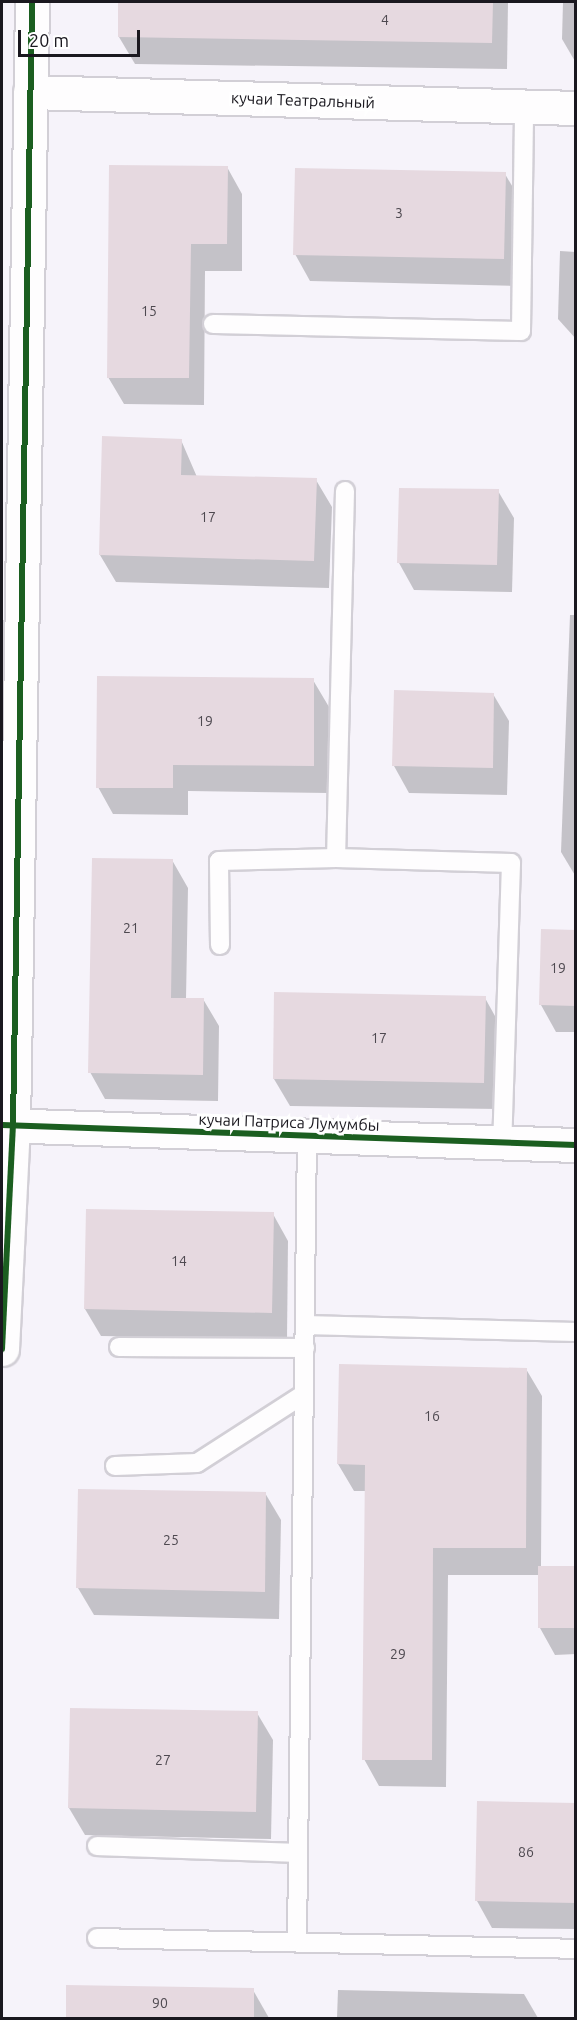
<!DOCTYPE html>
<meta charset="utf-8">
<style>
body{margin:0}
#map{position:relative;width:577px;height:2020px;overflow:hidden;background:#f6f3fa;font-family:Ubuntu,sans-serif}
div>[style]{position:absolute}
.shadow>*{inset:0;background:#0003}
.building>*{inset:0;background:#e6d9e0}
.roads{filter:drop-shadow(2px 0 #d2cfd6) drop-shadow(-2px 0 #d2cfd6) drop-shadow(0 2px #d2cfd6) drop-shadow(0 -2px #d2cfd6)}
.service>*{height:18px;margin:-9px;padding:0 9px;transform-origin:9px;border-radius:9px;background:#fefdfe}
.minor>*{height:33px;margin:-16.5px;padding:0 16.5px;transform-origin:16.5px;border-radius:16.5px;background:#fefdfe}
.tertiary>*{height:33px;margin:-16.5px;padding:0 16.5px;transform-origin:16.5px;border-radius:16.5px;background:#fefdfe}
.cycleway>*{height:6px;margin:-3px;padding:0 3px;transform-origin:3px;border-radius:3px;background:#1b5e20}
span{translate:-50% -50%;white-space:nowrap;text-align:center;line-height:1.15;-webkit-text-stroke:6px #fff;paint-order:stroke}
.number-label{font-size:14px;color:#4e4950}
.number-label span{-webkit-text-stroke-width:0}
.street-label{font-size:16px;color:#1a181f}
.frame{position:absolute;inset:0;border:3px solid #1a181f;pointer-events:none}
.scale{position:absolute;left:18px;top:30px;width:122px;height:27px;box-sizing:border-box;border:3px solid #1a181f;border-top:0;padding-left:8px;font-size:18px;line-height:21px;white-space:nowrap;color:#1a181f;-webkit-text-stroke:4px #fff;paint-order:stroke}
</style>
<div id="map">
<div class="shadow">
<div style="clip-path:polygon(120px 2px,508px 2px,507px 69px,135px 64px,119px 37px)"></div>
<div style="clip-path:polygon(563px 2px,576px 2px,576px 63px,562px 39px)"></div>
<div style="clip-path:polygon(227px 167px,242px 194px,242px 271px,205px 271px,204px 405px,124px 404px,108px 377px)"></div>
<div style="clip-path:polygon(505px 174px,521px 201px,519px 286px,310px 281px,295px 254px)"></div>
<div style="clip-path:polygon(560px 251px,576px 252px,576px 339px,558px 319px)"></div>
<div style="clip-path:polygon(104px 438px,181px 440px,197px 477px,316px 480px,332px 507px,329px 588px,116px 582px,100px 555px)"></div>
<div style="clip-path:polygon(498px 491px,514px 518px,512px 592px,414px 590px,399px 563px)"></div>
<div style="clip-path:polygon(570px 615px,576px 615px,576px 877px,561px 852px)"></div>
<div style="clip-path:polygon(313px 680px,329px 707px,328px 793px,188px 791px,188px 815px,113px 814px,98px 787px)"></div>
<div style="clip-path:polygon(493px 694px,509px 721px,507px 795px,409px 793px,394px 766px)"></div>
<div style="clip-path:polygon(172px 860px,188px 888px,186px 999px,203px 999px,219px 1026px,218px 1101px,105px 1099px,90px 1072px)"></div>
<div style="clip-path:polygon(576px 932px,576px 1032px,556px 1032px,541px 1005px)"></div>
<div style="clip-path:polygon(485px 998px,500px 1025px,498px 1109px,290px 1106px,274px 1079px)"></div>
<div style="clip-path:polygon(273px 1214px,288px 1241px,287px 1339px,101px 1336px,85px 1309px)"></div>
<div style="clip-path:polygon(340px 1365px,526px 1369px,542px 1396px,541px 1568px,576px 1567px,576px 1654px,555px 1655px,540px 1628px,540px 1575px,448px 1575px,446px 1787px,379px 1786px,364px 1759px,366px 1491px,354px 1491px,338px 1464px)"></div>
<div style="clip-path:polygon(265px 1493px,281px 1520px,279px 1619px,94px 1615px,78px 1588px)"></div>
<div style="clip-path:polygon(257px 1713px,273px 1740px,271px 1839px,85px 1835px,69px 1808px)"></div>
<div style="clip-path:polygon(576px 1804px,576px 1929px,492px 1928px,477px 1901px)"></div>
<div style="clip-path:polygon(253px 1990px,269px 2018px,67px 2018px)"></div>
<div style="clip-path:polygon(338px 1990px,524px 1994px,538px 2018px,337px 2018px)"></div>
</div>
<div class="building">
<div style="clip-path:polygon(118px 2px,493px 2px,492px 43px,118px 37px)"></div>
<div style="clip-path:polygon(109px 165px,228px 166px,227px 244px,191px 244px,189px 378px,107px 378px)"></div>
<div style="clip-path:polygon(295px 168px,506px 172px,504px 259px,293px 255px)"></div>
<div style="clip-path:polygon(102px 436px,182px 439px,181px 475px,317px 478px,314px 561px,99px 555px)"></div>
<div style="clip-path:polygon(399px 488px,499px 489px,497px 565px,397px 563px)"></div>
<div style="clip-path:polygon(97px 676px,314px 678px,314px 766px,173px 765px,173px 788px,96px 788px)"></div>
<div style="clip-path:polygon(394px 690px,494px 693px,493px 768px,392px 766px)"></div>
<div style="clip-path:polygon(92px 858px,173px 859px,171px 998px,204px 998px,203px 1075px,88px 1073px)"></div>
<div style="clip-path:polygon(541px 929px,576px 930px,576px 1006px,539px 1005px)"></div>
<div style="clip-path:polygon(274px 992px,486px 996px,484px 1083px,273px 1079px)"></div>
<div style="clip-path:polygon(86px 1209px,274px 1212px,272px 1313px,84px 1309px)"></div>
<div style="clip-path:polygon(339px 1364px,527px 1368px,526px 1548px,433px 1548px,432px 1760px,362px 1760px,365px 1465px,337px 1464px)"></div>
<div style="clip-path:polygon(78px 1489px,266px 1492px,265px 1592px,76px 1588px)"></div>
<div style="clip-path:polygon(538px 1566px,576px 1566px,576px 1628px,538px 1628px)"></div>
<div style="clip-path:polygon(70px 1708px,258px 1711px,256px 1812px,68px 1808px)"></div>
<div style="clip-path:polygon(477px 1801px,576px 1803px,576px 1903px,475px 1901px)"></div>
<div style="clip-path:polygon(66px 1985px,254px 1988px,254px 2019px,66px 2019px)"></div>
</div>
<div class="roads">
<div class="service">
<div style="left:213px;top:324px;width:308px;rotate:1.3deg"></div>
<div style="left:521px;top:331px;width:224px;rotate:-89.2deg"></div>
<div style="left:345px;top:491px;width:367px;rotate:91.4deg"></div>
<div style="left:336px;top:858px;width:175px;rotate:1.6deg"></div>
<div style="left:511px;top:863px;width:279px;rotate:91.8deg"></div>
<div style="left:220px;top:945px;width:84px;rotate:-90.7deg"></div>
<div style="left:219px;top:861px;width:117px;rotate:-1.5deg"></div>
<div style="left:305px;top:1325px;width:271px;rotate:1.5deg"></div>
<div style="left:119px;top:1347px;width:186px;rotate:0.3deg"></div>
<div style="left:115px;top:1466px;width:82px;rotate:-2.1deg"></div>
<div style="left:197px;top:1463px;width:127px;rotate:-32.8deg"></div>
<div style="left:97px;top:1846px;width:201px;rotate:2deg"></div>
<div style="left:97px;top:1938px;width:479px;rotate:1.3deg"></div>
<div style="left:297px;top:1941px;width:805px;rotate:-89.29deg"></div>
</div>
<div class="minor">
<div style="left:30px;top:92px;width:546px;rotate:1.68deg"></div>
</div>
<div class="tertiary">
<div style="left:2px;top:1125px;width:574px;rotate:2deg"></div>
<div style="left:2px;top:1349px;width:224px;rotate:-87.2deg"></div>
<div style="left:13px;top:1125px;width:1123px;rotate:-89.03deg"></div>
</div>
</div>
<div class="cycleway">
<div style="left:2px;top:1125px;width:574px;rotate:2deg"></div>
<div style="left:2px;top:1349px;width:224px;rotate:-87.2deg"></div>
<div style="left:13px;top:1125px;width:1123px;rotate:-89.03deg"></div>
</div>
<div class="number-label">
<span style="left:385px;top:20px">4</span>
<span style="left:399px;top:213px">3</span>
<span style="left:149px;top:311px">15</span>
<span style="left:208px;top:517px">17</span>
<span style="left:205px;top:721px">19</span>
<span style="left:131px;top:928px">21</span>
<span style="left:558px;top:968px">19</span>
<span style="left:379px;top:1038px">17</span>
<span style="left:179px;top:1261px">14</span>
<span style="left:432px;top:1416px">16</span>
<span style="left:171px;top:1540px">25</span>
<span style="left:398px;top:1654px">29</span>
<span style="left:163px;top:1760px">27</span>
<span style="left:526px;top:1852px">86</span>
<span style="left:160px;top:2003px">90</span>
</div>
<div class="street-label">
<span style="left:303px;top:100px;rotate:2deg">кучаи Театральный</span>
<span style="left:289px;top:1122px;rotate:2deg">кучаи Патриса Лумумбы</span>
</div>
<div class="frame"></div>
<div class="scale">20 m</div>
</div>
